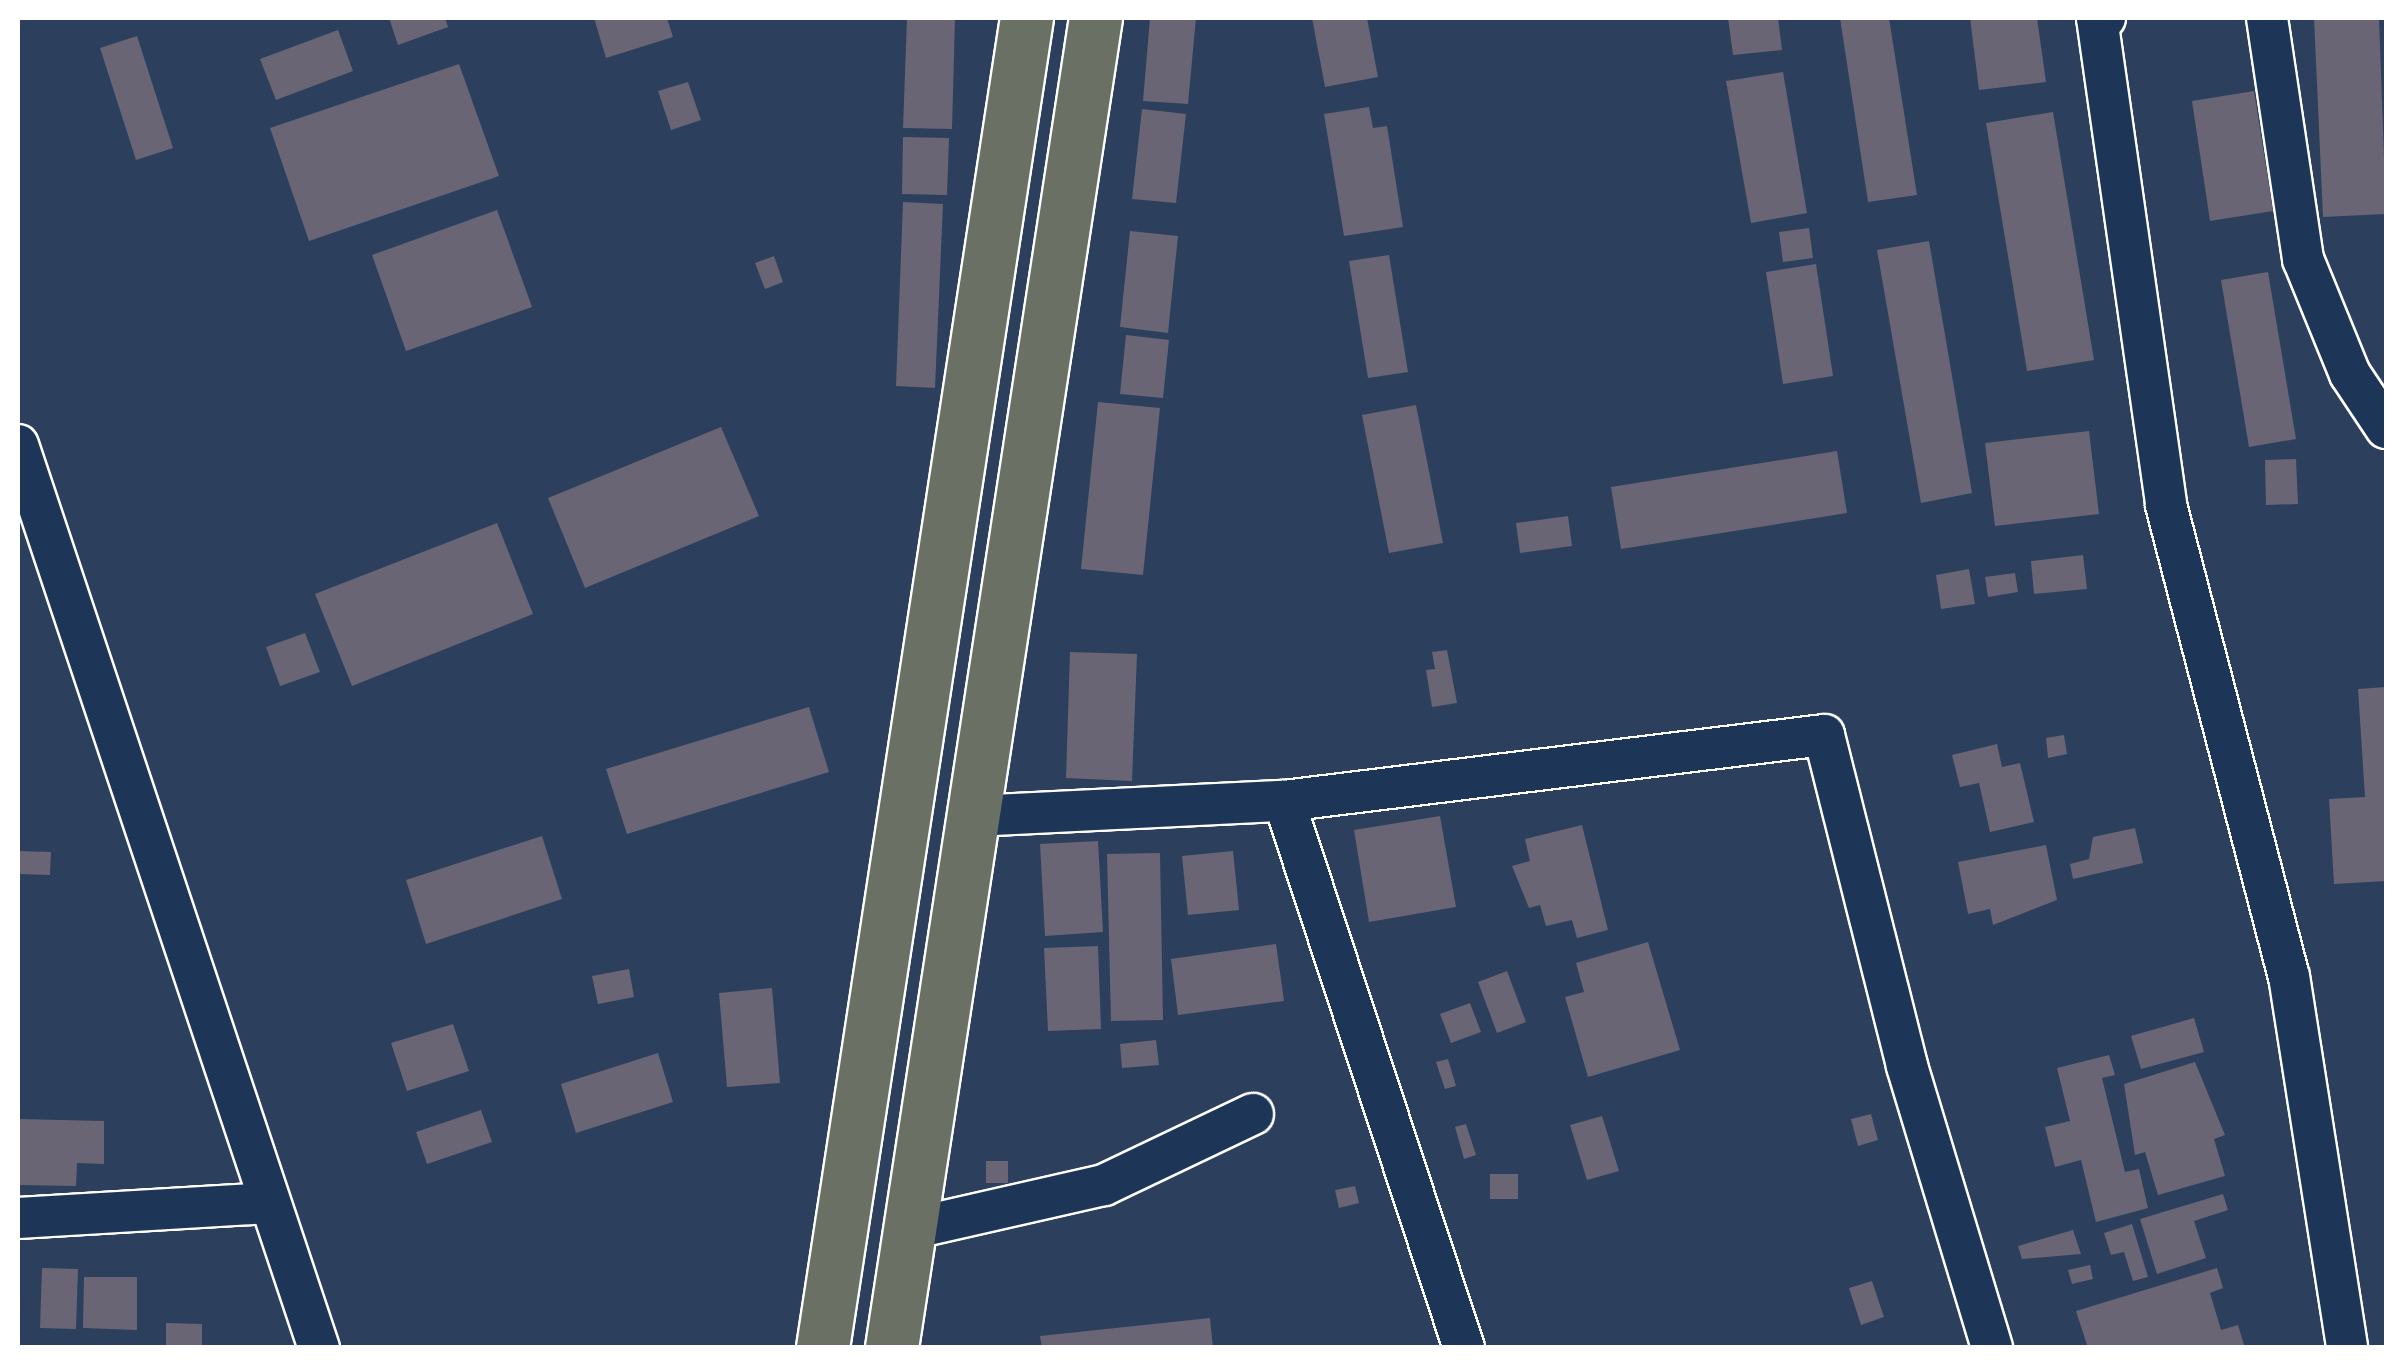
<!DOCTYPE html>
<style>
body{margin:0}
#map{position:relative;width:2404px;height:1365px;overflow:hidden;background:#2c3f5d;font-family:Itim,sans-serif}
div>[style]{position:absolute}
.building>*{inset:0;background:#696574}
.roads{filter:drop-shadow(2px 0 #fff) drop-shadow(-2px 0 #fff) drop-shadow(0 2px #fff) drop-shadow(0 -2px #fff)}
.minor>*{height:40px;margin:-20px;padding:0 20px;transform-origin:20px;border-radius:20px;background:#1d3557}
.major>*{height:52px;margin:-26px;padding:0 26px;transform-origin:26px;border-radius:26px;background:#6b7065}
span{translate:-50% -50%;white-space:nowrap;text-align:center;line-height:1.15;-webkit-text-stroke:8px #1d3557;paint-order:stroke}
.frame{position:absolute;inset:0;border:20px solid #fff;pointer-events:none}
</style>
<div id="map">
<div class="building">
<div style="clip-path:polygon(389px 18px,445px 18px,448px 27px,398px 45px)"></div>
<div style="clip-path:polygon(594px 18px,667px 18px,673px 37px,606px 58px)"></div>
<div style="clip-path:polygon(907px 18px,955px 18px,952px 129px,903px 128px)"></div>
<div style="clip-path:polygon(1150px 18px,1196px 18px,1188px 104px,1143px 101px)"></div>
<div style="clip-path:polygon(1312px 18px,1367px 18px,1378px 77px,1325px 87px)"></div>
<div style="clip-path:polygon(1728px 18px,1778px 18px,1782px 50px,1733px 55px)"></div>
<div style="clip-path:polygon(1840px 18px,1889px 18px,1917px 195px,1868px 202px)"></div>
<div style="clip-path:polygon(1970px 18px,2037px 18px,2046px 82px,1979px 90px)"></div>
<div style="clip-path:polygon(2314px 18px,2379px 18px,2386px 214px,2323px 217px)"></div>
<div style="clip-path:polygon(338px 30px,353px 71px,276px 100px,260px 59px)"></div>
<div style="clip-path:polygon(137px 36px,173px 148px,136px 160px,100px 48px)"></div>
<div style="clip-path:polygon(459px 64px,499px 176px,309px 241px,270px 128px)"></div>
<div style="clip-path:polygon(1783px 72px,1807px 213px,1751px 223px,1726px 81px)"></div>
<div style="clip-path:polygon(688px 82px,701px 120px,671px 130px,658px 91px)"></div>
<div style="clip-path:polygon(2254px 91px,2273px 211px,2210px 221px,2192px 101px)"></div>
<div style="clip-path:polygon(1369px 107px,1373px 128px,1387px 126px,1403px 227px,1344px 236px,1324px 114px)"></div>
<div style="clip-path:polygon(1142px 109px,1186px 114px,1176px 203px,1132px 199px)"></div>
<div style="clip-path:polygon(2053px 112px,2094px 360px,2027px 371px,1986px 123px)"></div>
<div style="clip-path:polygon(903px 137px,949px 138px,947px 195px,902px 194px)"></div>
<div style="clip-path:polygon(903px 202px,943px 204px,935px 388px,896px 386px)"></div>
<div style="clip-path:polygon(497px 210px,532px 307px,406px 351px,372px 255px)"></div>
<div style="clip-path:polygon(1809px 228px,1813px 258px,1783px 262px,1779px 232px)"></div>
<div style="clip-path:polygon(1130px 231px,1178px 236px,1168px 333px,1120px 327px)"></div>
<div style="clip-path:polygon(1929px 241px,1972px 493px,1921px 503px,1877px 250px)"></div>
<div style="clip-path:polygon(1389px 255px,1408px 372px,1368px 378px,1349px 261px)"></div>
<div style="clip-path:polygon(774px 256px,783px 282px,765px 289px,755px 263px)"></div>
<div style="clip-path:polygon(1816px 264px,1833px 376px,1783px 384px,1766px 272px)"></div>
<div style="clip-path:polygon(2268px 272px,2296px 439px,2249px 447px,2221px 280px)"></div>
<div style="clip-path:polygon(1126px 335px,1169px 340px,1163px 398px,1120px 394px)"></div>
<div style="clip-path:polygon(1098px 402px,1160px 408px,1143px 575px,1081px 569px)"></div>
<div style="clip-path:polygon(1416px 405px,1443px 543px,1389px 553px,1362px 415px)"></div>
<div style="clip-path:polygon(721px 427px,759px 516px,585px 588px,548px 498px)"></div>
<div style="clip-path:polygon(2089px 431px,2099px 514px,1995px 526px,1985px 443px)"></div>
<div style="clip-path:polygon(1837px 451px,1847px 513px,1621px 549px,1611px 487px)"></div>
<div style="clip-path:polygon(2296px 459px,2298px 504px,2266px 505px,2265px 460px)"></div>
<div style="clip-path:polygon(1568px 516px,1572px 546px,1520px 553px,1516px 523px)"></div>
<div style="clip-path:polygon(497px 523px,533px 614px,352px 686px,315px 594px)"></div>
<div style="clip-path:polygon(2083px 555px,2087px 589px,2034px 594px,2031px 561px)"></div>
<div style="clip-path:polygon(1969px 569px,1975px 604px,1941px 609px,1936px 575px)"></div>
<div style="clip-path:polygon(2015px 573px,2018px 592px,1988px 597px,1985px 577px)"></div>
<div style="clip-path:polygon(305px 633px,320px 672px,280px 686px,266px 647px)"></div>
<div style="clip-path:polygon(1447px 650px,1457px 703px,1432px 707px,1426px 670px,1435px 669px,1432px 652px)"></div>
<div style="clip-path:polygon(1070px 652px,1137px 654px,1132px 781px,1066px 778px)"></div>
<div style="clip-path:polygon(2386px 687px,2386px 881px,2334px 884px,2329px 799px,2365px 797px,2358px 689px)"></div>
<div style="clip-path:polygon(809px 707px,829px 772px,627px 834px,606px 769px)"></div>
<div style="clip-path:polygon(2064px 735px,2067px 754px,2048px 758px,2046px 738px)"></div>
<div style="clip-path:polygon(1997px 744px,2002px 767px,2020px 763px,2034px 822px,1990px 832px,1979px 783px,1960px 787px,1952px 755px)"></div>
<div style="clip-path:polygon(1440px 816px,1456px 907px,1369px 922px,1354px 830px)"></div>
<div style="clip-path:polygon(1582px 825px,1608px 930px,1577px 938px,1572px 920px,1546px 926px,1540px 905px,1529px 908px,1512px 866px,1530px 861px,1525px 839px)"></div>
<div style="clip-path:polygon(2135px 828px,2143px 863px,2073px 879px,2070px 864px,2089px 859px,2093px 837px)"></div>
<div style="clip-path:polygon(542px 836px,562px 899px,426px 944px,406px 880px)"></div>
<div style="clip-path:polygon(1098px 841px,1103px 932px,1045px 936px,1040px 844px)"></div>
<div style="clip-path:polygon(2046px 845px,2057px 900px,1993px 925px,1990px 909px,1968px 914px,1958px 862px)"></div>
<div style="clip-path:polygon(18px 851px,51px 852px,50px 875px,18px 874px)"></div>
<div style="clip-path:polygon(1233px 851px,1239px 910px,1188px 915px,1182px 856px)"></div>
<div style="clip-path:polygon(1160px 853px,1163px 1020px,1111px 1021px,1107px 854px)"></div>
<div style="clip-path:polygon(1648px 942px,1680px 1050px,1588px 1077px,1565px 997px,1584px 992px,1576px 963px)"></div>
<div style="clip-path:polygon(1276px 944px,1284px 1001px,1178px 1015px,1171px 959px)"></div>
<div style="clip-path:polygon(1098px 946px,1101px 1029px,1048px 1031px,1044px 948px)"></div>
<div style="clip-path:polygon(629px 969px,634px 997px,598px 1004px,592px 976px)"></div>
<div style="clip-path:polygon(1507px 971px,1526px 1022px,1497px 1033px,1478px 982px)"></div>
<div style="clip-path:polygon(772px 988px,780px 1083px,727px 1087px,719px 993px)"></div>
<div style="clip-path:polygon(1470px 1003px,1481px 1032px,1451px 1043px,1440px 1014px)"></div>
<div style="clip-path:polygon(2194px 1018px,2204px 1052px,2141px 1069px,2131px 1036px)"></div>
<div style="clip-path:polygon(453px 1024px,469px 1071px,407px 1091px,391px 1043px)"></div>
<div style="clip-path:polygon(1156px 1040px,1159px 1065px,1122px 1068px,1120px 1044px)"></div>
<div style="clip-path:polygon(658px 1053px,673px 1102px,576px 1133px,561px 1084px)"></div>
<div style="clip-path:polygon(2109px 1055px,2115px 1075px,2102px 1078px,2125px 1172px,2139px 1169px,2148px 1208px,2096px 1222px,2081px 1160px,2055px 1167px,2045px 1127px,2070px 1121px,2057px 1068px)"></div>
<div style="clip-path:polygon(1448px 1059px,1456px 1086px,1445px 1089px,1436px 1062px)"></div>
<div style="clip-path:polygon(2195px 1062px,2225px 1135px,2214px 1139px,2225px 1176px,2158px 1195px,2145px 1152px,2135px 1155px,2124px 1084px)"></div>
<div style="clip-path:polygon(481px 1110px,492px 1142px,427px 1164px,416px 1132px)"></div>
<div style="clip-path:polygon(1871px 1114px,1878px 1140px,1858px 1146px,1851px 1119px)"></div>
<div style="clip-path:polygon(1602px 1116px,1619px 1171px,1587px 1180px,1570px 1125px)"></div>
<div style="clip-path:polygon(18px 1119px,104px 1121px,104px 1164px,77px 1163px,76px 1186px,18px 1185px)"></div>
<div style="clip-path:polygon(1466px 1124px,1476px 1155px,1464px 1159px,1455px 1127px)"></div>
<div style="clip-path:polygon(986px 1161px,1008px 1161px,1008px 1183px,986px 1183px)"></div>
<div style="clip-path:polygon(1490px 1174px,1518px 1174px,1518px 1199px,1490px 1199px)"></div>
<div style="clip-path:polygon(1355px 1186px,1359px 1203px,1339px 1208px,1335px 1190px)"></div>
<div style="clip-path:polygon(2223px 1194px,2228px 1210px,2194px 1221px,2206px 1258px,2157px 1274px,2140px 1219px)"></div>
<div style="clip-path:polygon(2132px 1224px,2148px 1277px,2133px 1281px,2124px 1252px,2111px 1255px,2104px 1233px)"></div>
<div style="clip-path:polygon(2073px 1230px,2081px 1254px,2022px 1259px,2018px 1246px)"></div>
<div style="clip-path:polygon(2090px 1265px,2093px 1279px,2072px 1284px,2068px 1270px)"></div>
<div style="clip-path:polygon(42px 1268px,78px 1269px,76px 1329px,40px 1328px)"></div>
<div style="clip-path:polygon(2217px 1268px,2223px 1288px,2210px 1293px,2221px 1330px,2238px 1325px,2245px 1348px,2088px 1348px,2076px 1311px)"></div>
<div style="clip-path:polygon(84px 1277px,137px 1277px,137px 1330px,83px 1328px)"></div>
<div style="clip-path:polygon(1872px 1281px,1884px 1317px,1861px 1325px,1849px 1288px)"></div>
<div style="clip-path:polygon(1210px 1318px,1213px 1348px,1042px 1348px,1040px 1336px)"></div>
<div style="clip-path:polygon(166px 1323px,202px 1324px,202px 1348px,166px 1348px)"></div>
</div>
<div class="roads">
<div class="minor">
<div style="left:2105px;top:18px;width:8px;rotate:180deg"></div>
<div style="left:2097px;top:18px;width:492px;rotate:81.9deg"></div>
<div style="left:2166px;top:505px;width:487px;rotate:75.4deg"></div>
<div style="left:2289px;top:976px;width:376px;rotate:81.1deg"></div>
<div style="left:2267px;top:18px;width:244px;rotate:81.5deg"></div>
<div style="left:2303px;top:259px;width:124px;rotate:67.8deg"></div>
<div style="left:2350px;top:374px;width:65px;rotate:56.3deg"></div>
<div style="left:18px;top:445px;width:952px;rotate:71.57deg"></div>
<div style="left:1284px;top:801px;width:576px;rotate:71.79deg"></div>
<div style="left:973px;top:816px;width:311px;rotate:-2.8deg"></div>
<div style="left:1284px;top:801px;width:544px;rotate:-6.97deg"></div>
<div style="left:1824px;top:735px;width:341px;rotate:75.9deg"></div>
<div style="left:1907px;top:1066px;width:295px;rotate:73.2deg"></div>
<div style="left:18px;top:1218px;width:251px;rotate:-3.4deg"></div>
<div style="left:910px;top:1229px;width:199px;rotate:-12.8deg"></div>
<div style="left:1104px;top:1185px;width:165px;rotate:-25.5deg"></div>
</div>
<div class="major">
<div style="left:823px;top:1348px;width:1346px;rotate:-81.28deg"></div>
<div style="left:892px;top:1348px;width:1346px;rotate:-81.28deg"></div>
</div>
</div>
<div class="frame"></div>
</div>
